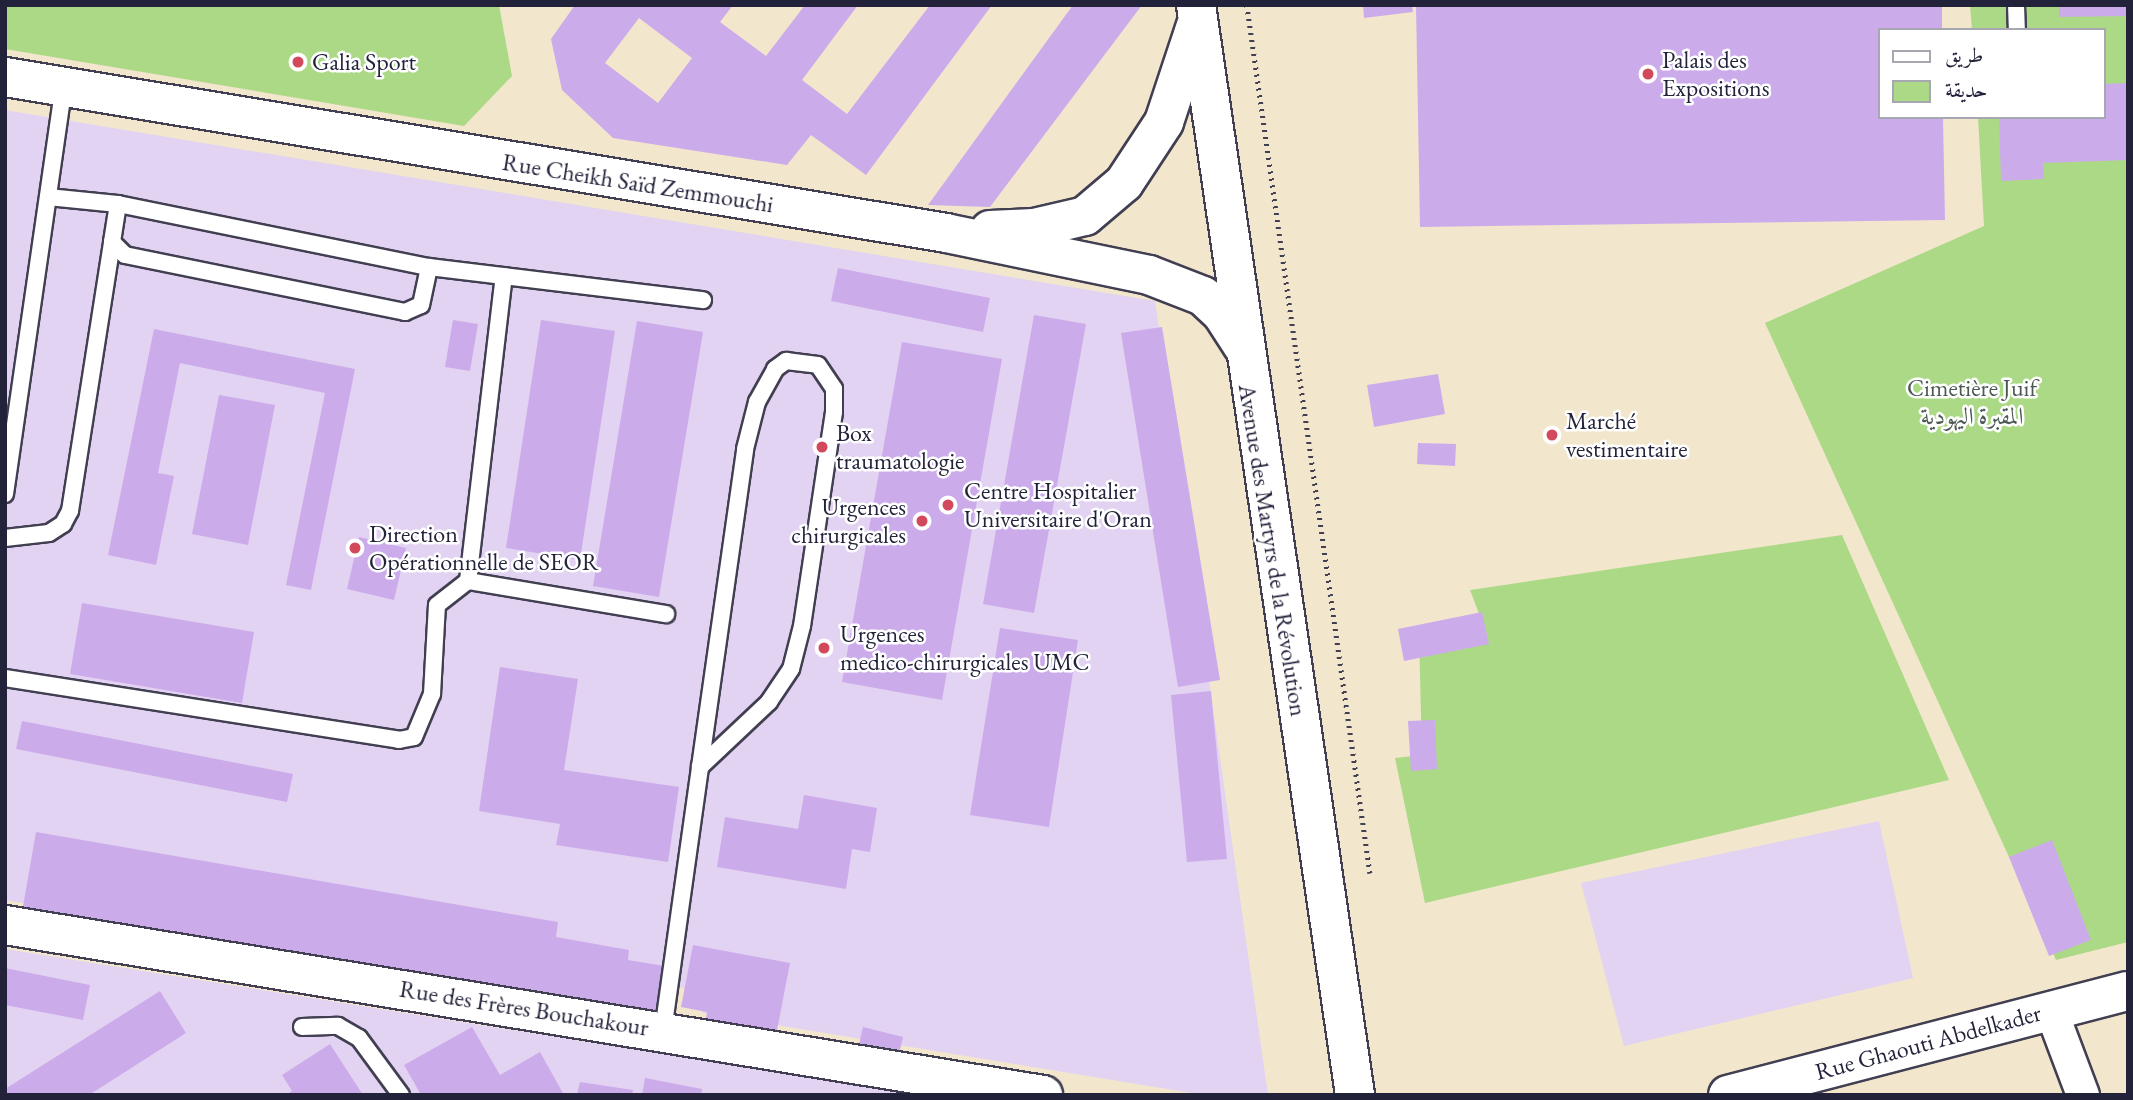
<!DOCTYPE html>
<meta charset="utf-8">
<style>
body{margin:0}
#map{position:relative;width:2133px;height:1100px;overflow:hidden;background:#f2e6cd;font-family:"EB Garamond",Amiri,serif}
div>[style]{position:absolute}
.built>*{inset:0;background:#e3d3f2}
.green>*{inset:0;background:#acd986}
.building>*{inset:0;background:#ccabeb}
.path>*{height:4.5px;margin-top:-2.25px;transform-origin:0;background:repeating-linear-gradient(90deg,#413f51 0 2px,transparent 0 7px)}
.roads{filter:drop-shadow(2px 0 #413f51) drop-shadow(-2px 0 #413f51) drop-shadow(0 2px #413f51) drop-shadow(0 -2px #413f51)}
.lane>*{height:16px;margin:-8px;padding:0 8px;transform-origin:8px;border-radius:8px;background:#fff}
.street>*{height:32px;margin:-16px;padding:0 16px;transform-origin:16px;border-radius:16px;background:#fff}
.secondary>*{height:38px;margin:-19px;padding:0 19px;transform-origin:19px;border-radius:19px;background:#fff}
.primary>*{height:38px;margin:-19px;padding:0 19px;transform-origin:19px;border-radius:19px;background:#fff}
.dots>*{width:19px;height:19px;translate:-50% -50%;box-sizing:border-box;border:4px solid #fff;border-radius:50%}
span{translate:-50% -50%;white-space:nowrap;text-align:center;line-height:1.15;-webkit-text-stroke:5px #fff;paint-order:stroke}
.poi-label{font-size:24px;color:#22223b}
.left{translate:0 -50%;text-align:left}
.right{translate:-100% -50%;text-align:right}
.street-label{font-size:24px;color:#22223b}
.park-label{font-size:24px;color:#4b5952}
.frame{position:absolute;inset:0;border:7px solid #22223b;pointer-events:none}
.legend{position:absolute;left:1878px;top:28px;width:228px;height:91px;box-sizing:border-box;background:#fff;border:2px solid #a7a7b1;margin:0;padding:9px 12px;list-style:none;font-size:21px;color:#22223b}
.legend li{display:flex;align-items:center;gap:14px;height:35px}
.legend b{width:35px;border:2px solid #a7a7b1}
</style>
<div id="map">
<div class="built">
<div style="clip-path:polygon(5px 110px,1155px 301px,1268px 1095px,1204px 1095px,703px 1013px,684px 988px,639px 981px,518px 987px,5px 900px)"></div>
<div style="clip-path:polygon(1879px 821px,1913px 978px,1624px 1046px,1581px 883px)"></div>
<div style="clip-path:polygon(5px 949px,919px 1095px,5px 1095px)"></div>
</div>
<div class="green">
<div style="clip-path:polygon(5px 5px,499px 5px,512px 76px,464px 126px,5px 49px)"></div>
<div style="clip-path:polygon(1970px 5px,2128px 5px,2128px 942px,2056px 960px,1765px 323px,1984px 226px,1978px 117px,2103px 117px,2103px 30px,1972px 30px)"></div>
<div style="clip-path:polygon(1842px 535px,1949px 780px,1425px 903px,1395px 758px,1422px 755px,1419px 634px,1483px 624px,1470px 590px)"></div>
</div>
<div class="building">
<div style="clip-path:polygon(evenodd,575px 5px,733px 5px,720px 22px,766px 56px,805px 5px,858px 5px,802px 80px,847px 114px,930px 5px,992px 5px,866px 175px,811px 135px,787px 165px,613px 138px,562px 90px,551px 39px,575px 5px,639px 18px,692px 58px,658px 103px,605px 63px,639px 18px)"></div>
<div style="clip-path:polygon(1073px 5px,1142px 5px,990px 207px,928px 205px)"></div>
<div style="clip-path:polygon(1363px 5px,1412px 5px,1413px 12px,1364px 18px)"></div>
<div style="clip-path:polygon(1416px 5px,1942px 5px,1942px 30px,1879px 30px,1879px 117px,1943px 117px,1945px 220px,1420px 227px)"></div>
<div style="clip-path:polygon(2059px 5px,2128px 5px,2128px 16px,2059px 17px)"></div>
<div style="clip-path:polygon(2128px 83px,2128px 160px,2043px 163px,2044px 179px,2001px 181px,1999px 117px,2103px 117px,2103px 84px)"></div>
<div style="clip-path:polygon(838px 268px,990px 298px,983px 332px,831px 301px)"></div>
<div style="clip-path:polygon(1034px 315px,1086px 324px,1034px 613px,983px 604px)"></div>
<div style="clip-path:polygon(453px 320px,478px 324px,470px 371px,445px 367px)"></div>
<div style="clip-path:polygon(541px 320px,615px 331px,580px 560px,506px 548px)"></div>
<div style="clip-path:polygon(637px 321px,703px 332px,659px 597px,593px 586px)"></div>
<div style="clip-path:polygon(1162px 327px,1220px 680px,1178px 687px,1121px 333px)"></div>
<div style="clip-path:polygon(154px 329px,355px 369px,311px 590px,286px 585px,325px 393px,180px 363px,158px 473px,174px 476px,156px 565px,108px 555px)"></div>
<div style="clip-path:polygon(902px 342px,1002px 359px,942px 700px,842px 682px)"></div>
<div style="clip-path:polygon(1438px 374px,1445px 414px,1374px 427px,1367px 385px)"></div>
<div style="clip-path:polygon(219px 395px,275px 405px,248px 545px,192px 534px)"></div>
<div style="clip-path:polygon(1418px 443px,1456px 444px,1455px 466px,1417px 464px)"></div>
<div style="clip-path:polygon(359px 537px,406px 548px,394px 600px,347px 589px)"></div>
<div style="clip-path:polygon(82px 603px,254px 632px,242px 703px,70px 674px)"></div>
<div style="clip-path:polygon(1482px 612px,1489px 644px,1404px 661px,1398px 629px)"></div>
<div style="clip-path:polygon(1000px 628px,1078px 640px,1049px 827px,970px 815px)"></div>
<div style="clip-path:polygon(500px 667px,578px 679px,564px 770px,679px 787px,668px 862px,556px 845px,560px 824px,479px 811px)"></div>
<div style="clip-path:polygon(1211px 691px,1227px 859px,1187px 862px,1171px 695px)"></div>
<div style="clip-path:polygon(1435px 720px,1437px 769px,1411px 771px,1408px 721px)"></div>
<div style="clip-path:polygon(22px 721px,293px 774px,287px 802px,16px 749px)"></div>
<div style="clip-path:polygon(804px 795px,877px 808px,870px 852px,852px 849px,846px 889px,717px 867px,725px 817px,798px 829px)"></div>
<div style="clip-path:polygon(36px 832px,558px 922px,556px 937px,629px 950px,628px 960px,671px 967px,657px 1046px,22px 912px)"></div>
<div style="clip-path:polygon(2052px 840px,2091px 940px,2049px 956px,2009px 857px)"></div>
<div style="clip-path:polygon(693px 945px,790px 963px,773px 1051px,703px 1037px,707px 1012px,681px 1007px)"></div>
<div style="clip-path:polygon(5px 968px,90px 985px,83px 1020px,5px 1005px)"></div>
<div style="clip-path:polygon(160px 991px,186px 1033px,89px 1095px,5px 1095px,5px 1089px)"></div>
<div style="clip-path:polygon(472px 1027px,500px 1075px,540px 1052px,564px 1095px,421px 1095px,404px 1065px)"></div>
<div style="clip-path:polygon(863px 1027px,903px 1037px,897px 1062px,857px 1053px)"></div>
<div style="clip-path:polygon(330px 1044px,363px 1095px,286px 1095px,292px 1091px,282px 1075px)"></div>
<div style="clip-path:polygon(645px 1078px,702px 1089px,701px 1095px,642px 1095px)"></div>
<div style="clip-path:polygon(580px 1082px,633px 1090px,632px 1095px,577px 1095px)"></div>
</div>
<div class="path">
<div style="left:1247px;top:5px;width:877px;rotate:81.93deg"></div>
</div>
<div class="roads">
<div class="lane">
<div style="left:2016px;top:5px;width:25px;rotate:88deg"></div>
<div style="left:48px;top:197px;width:70px;rotate:5.7deg"></div>
<div style="left:118px;top:204px;width:317px;rotate:11.5deg"></div>
<div style="left:429px;top:267px;width:276px;rotate:6.9deg"></div>
<div style="left:118px;top:204px;width:38px;rotate:99deg"></div>
<div style="left:112px;top:242px;width:18px;rotate:45deg"></div>
<div style="left:125px;top:255px;width:286px;rotate:11.5deg"></div>
<div style="left:405px;top:312px;width:17px;rotate:-24deg"></div>
<div style="left:421px;top:305px;width:39px;rotate:-78deg"></div>
<div style="left:5px;top:494px;width:411px;rotate:-81.8deg"></div>
<div style="left:5px;top:538px;width:44px;rotate:-6.5deg"></div>
<div style="left:49px;top:533px;width:17px;rotate:-33deg"></div>
<div style="left:63px;top:524px;width:15px;rotate:-62deg"></div>
<div style="left:70px;top:511px;width:272px;rotate:-81.1deg"></div>
<div style="left:468px;top:581px;width:307px;rotate:-83.3deg"></div>
<div style="left:5px;top:678px;width:399px;rotate:8.9deg"></div>
<div style="left:399px;top:740px;width:15px;rotate:-11deg"></div>
<div style="left:414px;top:737px;width:47px;rotate:-67.3deg"></div>
<div style="left:432px;top:694px;width:89px;rotate:-86.8deg"></div>
<div style="left:437px;top:605px;width:39px;rotate:-38deg"></div>
<div style="left:468px;top:581px;width:201px;rotate:9.5deg"></div>
<div style="left:302px;top:1027px;width:36px;rotate:-2deg"></div>
<div style="left:338px;top:1026px;width:24px;rotate:30deg"></div>
<div style="left:359px;top:1038px;width:71px;rotate:53.6deg"></div>
<div style="left:663px;top:1031px;width:267px;rotate:-82deg"></div>
<div style="left:700px;top:767px;width:321px;rotate:-81.9deg"></div>
<div style="left:745px;top:449px;width:49px;rotate:-75.7deg"></div>
<div style="left:757px;top:402px;width:38px;rotate:-61deg"></div>
<div style="left:775px;top:369px;width:14px;rotate:-36deg"></div>
<div style="left:786px;top:361px;width:32px;rotate:7deg"></div>
<div style="left:818px;top:365px;width:29px;rotate:56deg"></div>
<div style="left:834px;top:389px;width:23px;rotate:90deg"></div>
<div style="left:834px;top:412px;width:216px;rotate:98.5deg"></div>
<div style="left:802px;top:626px;width:44px;rotate:104.3deg"></div>
<div style="left:791px;top:669px;width:40px;rotate:124deg"></div>
<div style="left:769px;top:702px;width:95px;rotate:136.7deg"></div>
</div>
<div class="street">
<div style="left:2051px;top:1010px;width:91px;rotate:69.4deg"></div>
</div>
<div class="secondary">
<div style="left:5px;top:77px;width:954px;rotate:9.41deg"></div>
<div style="left:946px;top:233px;width:207px;rotate:11.7deg"></div>
<div style="left:1149px;top:275px;width:58px;rotate:21.3deg"></div>
<div style="left:1203px;top:296px;width:26px;rotate:43deg"></div>
<div style="left:1222px;top:314px;width:38px;rotate:57deg"></div>
<div style="left:990px;top:230px;width:44px;rotate:-2.6deg"></div>
<div style="left:1034px;top:228px;width:52px;rotate:-13.2deg"></div>
<div style="left:1085px;top:216px;width:51px;rotate:-40.2deg"></div>
<div style="left:1124px;top:183px;width:73px;rotate:-56.7deg"></div>
<div style="left:1164px;top:122px;width:108px;rotate:-71.7deg"></div>
<div style="left:5px;top:925px;width:1052px;rotate:9.3deg"></div>
<div style="left:1728px;top:1095px;width:413px;rotate:-14.6deg"></div>
</div>
<div class="primary">
<div style="left:1196px;top:5px;width:1102px;rotate:81.7deg"></div>
</div>
</div>
<div class="dots">
<div style="left:298px;top:62px;background:#d1495b"></div>
<div style="left:1648px;top:74px;background:#d1495b"></div>
<div style="left:1552px;top:435px;background:#d1495b"></div>
<div style="left:822px;top:447px;background:#d1495b"></div>
<div style="left:948px;top:505px;background:#d1495b"></div>
<div style="left:922px;top:521px;background:#d1495b"></div>
<div style="left:355px;top:548px;background:#d1495b"></div>
<div style="left:824px;top:648px;background:#d1495b"></div>
</div>
<div class="poi-label">
<span class="left" style="left:1662px;top:74px">Palais des<br>Expositions</span>
<span class="left" style="left:312px;top:62px">Galia Sport</span>
<span class="left" style="left:1566px;top:435px">Marché<br>vestimentaire</span>
<span class="left" style="left:836px;top:447px">Box<br>traumatologie</span>
<span class="left" style="left:964px;top:505px">Centre Hospitalier<br>Universitaire d'Oran</span>
<span class="right" style="left:906px;top:521px">Urgences<br>chirurgicales</span>
<span class="left" style="left:369px;top:548px">Direction<br>Opérationnelle de SEOR</span>
<span class="left" style="left:840px;top:648px">Urgences<br>medico-chirurgicales UMC</span>
</div>
<div class="street-label">
<span style="left:638px;top:183px;rotate:9deg">Rue Cheikh Saïd Zemmouchi</span>
<span style="left:1273px;top:550px;rotate:81deg">Avenue des Martyrs de la Révolution</span>
<span style="left:524px;top:1008px;rotate:9deg">Rue des Frères Bouchakour</span>
<span style="left:1928px;top:1042px;rotate:-15deg">Rue Ghaouti Abdelkader</span>
</div>
<div class="park-label">
<span style="left:1972px;top:402px">Cimetière Juif<br>المقبرة اليهودية</span>
</div>
<div class="frame"></div>
<ul class="legend">
<li><b style="height:9px;background:#fff"></b>طريق</li>
<li><b style="height:19px;background:#acd986"></b>حديقة</li>
</ul>
</div>
